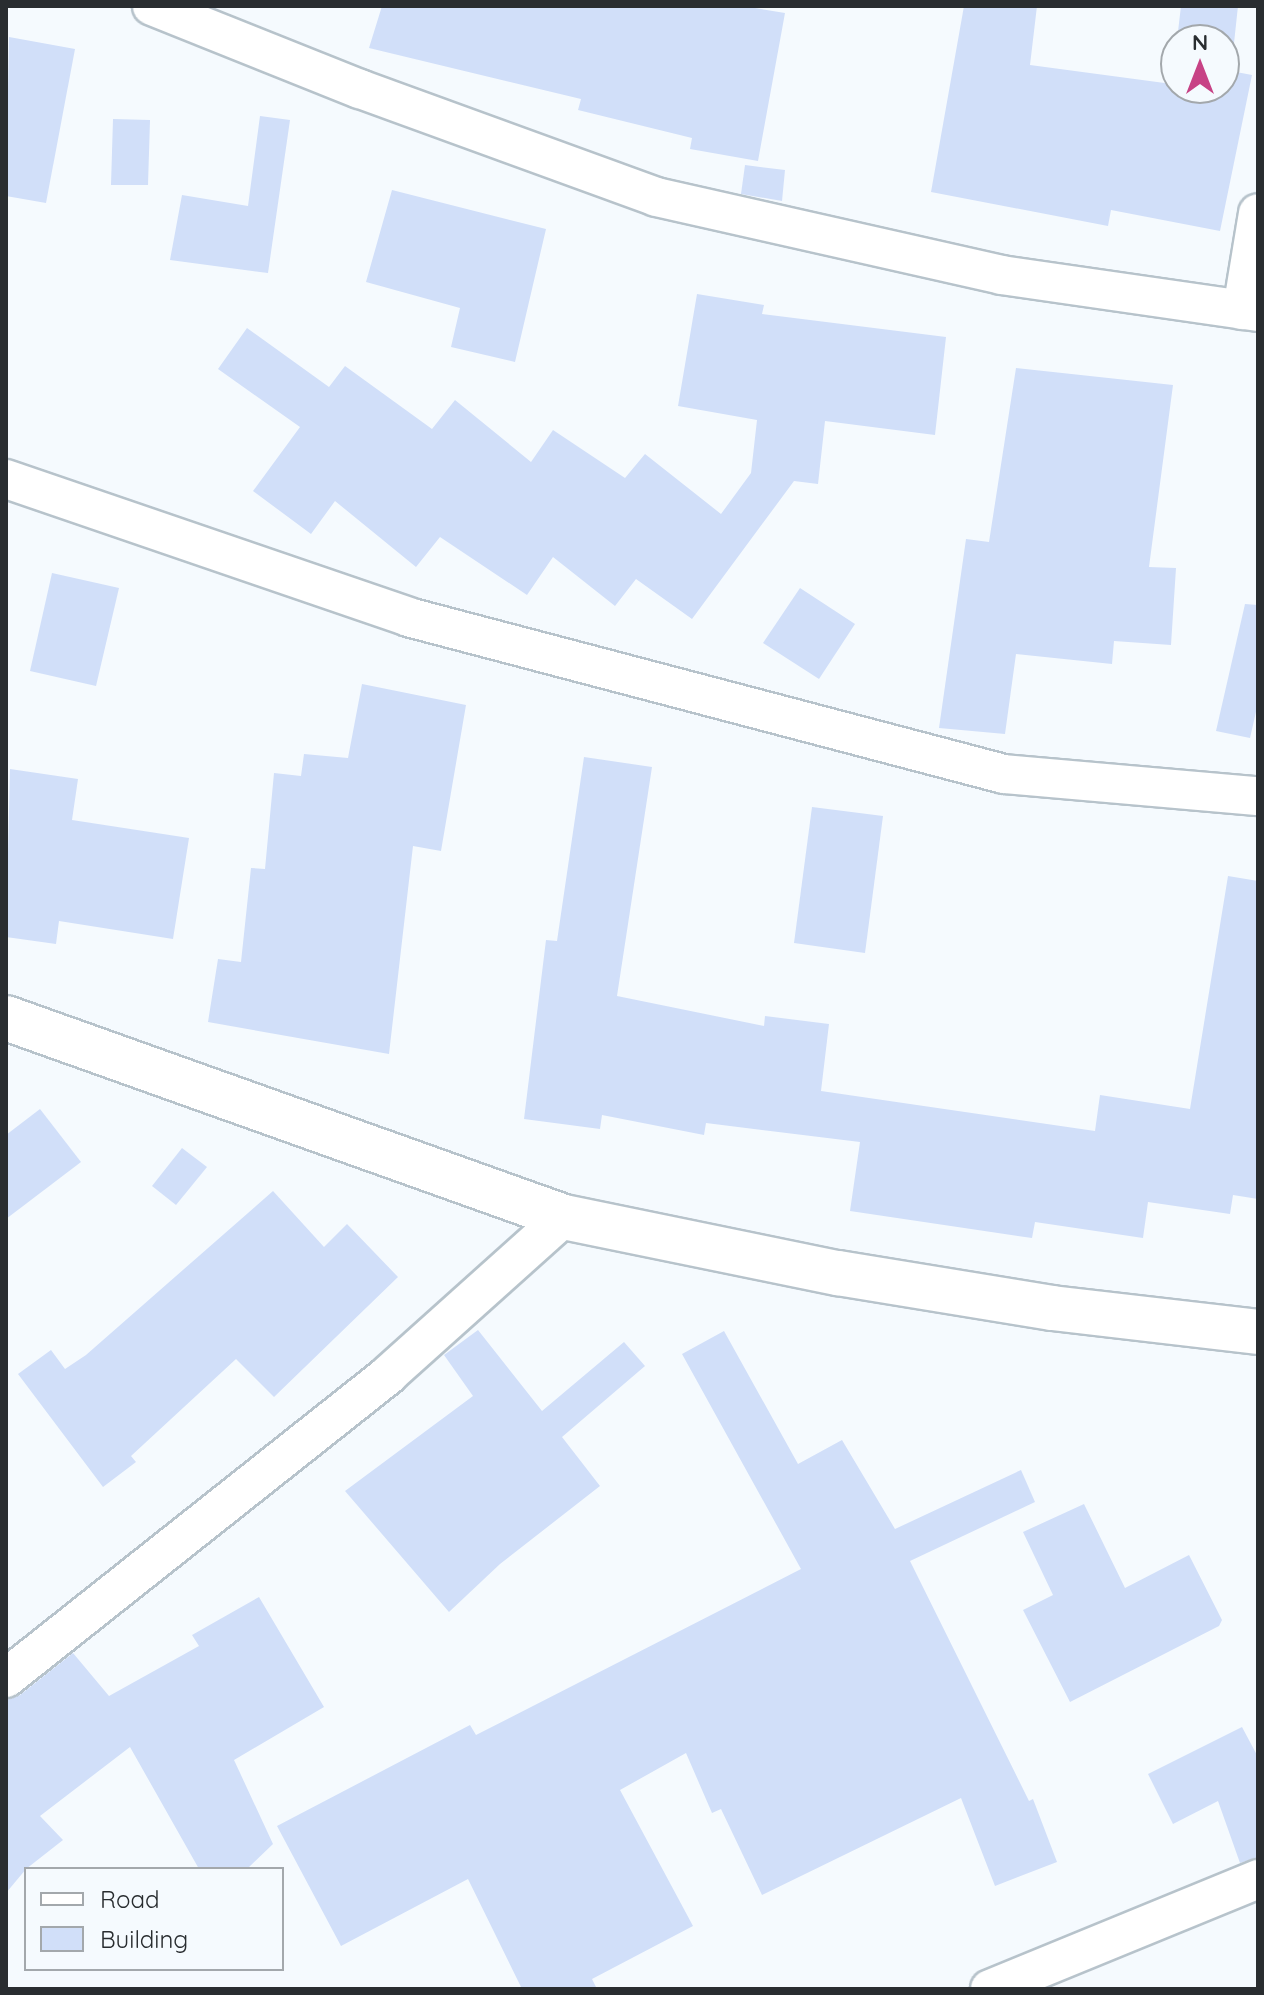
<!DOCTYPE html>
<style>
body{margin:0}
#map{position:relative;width:1264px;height:1995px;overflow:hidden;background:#f5fafe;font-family:Quicksand,sans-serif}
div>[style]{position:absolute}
.building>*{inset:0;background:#d1dff9}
.roads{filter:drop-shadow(2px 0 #b7c3cb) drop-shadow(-2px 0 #b7c3cb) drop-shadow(0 2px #b7c3cb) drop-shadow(0 -2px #b7c3cb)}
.street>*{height:38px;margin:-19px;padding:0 19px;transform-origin:19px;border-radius:19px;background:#fff}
.secondary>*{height:44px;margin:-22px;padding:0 22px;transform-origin:22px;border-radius:22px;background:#fff}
span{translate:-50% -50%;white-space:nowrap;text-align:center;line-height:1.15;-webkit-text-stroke:7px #f5fafe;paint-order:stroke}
.frame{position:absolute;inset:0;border:8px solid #292d30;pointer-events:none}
.legend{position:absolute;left:24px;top:1867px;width:260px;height:104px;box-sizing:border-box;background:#f5fafe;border:2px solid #a3a8ac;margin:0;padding:10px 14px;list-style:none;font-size:24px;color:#292d30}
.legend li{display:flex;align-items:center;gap:16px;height:40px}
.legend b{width:40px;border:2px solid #a3a8ac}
.north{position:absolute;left:1160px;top:24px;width:80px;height:80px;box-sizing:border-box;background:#f5fafe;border:2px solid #a3a8ac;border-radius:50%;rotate:0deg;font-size:22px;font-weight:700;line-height:32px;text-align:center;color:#292d30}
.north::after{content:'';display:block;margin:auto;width:28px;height:36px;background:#c74285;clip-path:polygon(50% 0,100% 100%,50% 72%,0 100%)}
</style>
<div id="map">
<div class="building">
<div style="clip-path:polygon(382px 6px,743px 6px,785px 13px,758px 161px,690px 149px,692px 138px,578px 110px,581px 99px,369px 48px)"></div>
<div style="clip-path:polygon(964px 6px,1037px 6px,1030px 65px,1172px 84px,1176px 51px,1176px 88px,1224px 88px,1224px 40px,1177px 40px,1181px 6px,1238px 6px,1231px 71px,1252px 75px,1220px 231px,1111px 210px,1108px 226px,931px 192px)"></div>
<div style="clip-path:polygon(9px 37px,75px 49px,46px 203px,6px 196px)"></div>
<div style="clip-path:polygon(260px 116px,290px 120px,268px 273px,170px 260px,182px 195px,248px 206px)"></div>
<div style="clip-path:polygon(113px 119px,150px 120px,148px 185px,111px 185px)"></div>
<div style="clip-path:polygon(745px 165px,785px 170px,782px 201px,741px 194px)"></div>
<div style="clip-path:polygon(392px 190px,546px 229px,515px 362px,451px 347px,460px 308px,366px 282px)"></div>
<div style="clip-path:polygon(697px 294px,764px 305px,762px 314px,946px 337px,935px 435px,825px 421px,818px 484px,794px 481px,692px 619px,636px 579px,615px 606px,553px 557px,527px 595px,440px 537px,416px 567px,335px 501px,311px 534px,253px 491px,300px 427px,218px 369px,247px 328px,329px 387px,345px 366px,432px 429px,455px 400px,531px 462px,553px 430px,625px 478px,645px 454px,721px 514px,751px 473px,757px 420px,678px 406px)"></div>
<div style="clip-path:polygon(1016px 368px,1173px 385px,1149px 567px,1176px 568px,1171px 645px,1114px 641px,1112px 664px,1016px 654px,1005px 734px,939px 728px,966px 539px,989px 542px)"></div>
<div style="clip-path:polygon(52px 573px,119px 588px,96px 686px,30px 671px)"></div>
<div style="clip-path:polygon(800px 588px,855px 624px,819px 679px,763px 643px)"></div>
<div style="clip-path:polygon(1245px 604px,1258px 605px,1258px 703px,1250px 738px,1216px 731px)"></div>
<div style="clip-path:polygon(362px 684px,466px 705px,441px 851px,413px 846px,389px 1054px,208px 1022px,218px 959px,241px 962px,251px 868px,265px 869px,274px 773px,301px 776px,304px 754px,348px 758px)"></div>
<div style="clip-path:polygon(584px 757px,652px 767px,617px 996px,764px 1026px,765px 1016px,829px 1024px,821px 1091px,1095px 1131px,1100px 1095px,1190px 1109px,1228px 876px,1258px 881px,1258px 1199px,1233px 1195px,1230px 1214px,1148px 1202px,1143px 1238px,1035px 1222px,1032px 1238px,850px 1211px,860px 1142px,706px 1123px,704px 1135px,602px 1115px,600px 1129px,524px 1119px,546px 940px,557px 941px)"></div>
<div style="clip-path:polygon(10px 769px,78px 779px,72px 820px,189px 838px,173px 939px,59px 921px,56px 944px,6px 937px)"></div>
<div style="clip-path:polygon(812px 807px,883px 816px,865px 953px,794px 943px)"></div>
<div style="clip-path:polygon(40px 1109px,81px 1162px,6px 1219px,6px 1135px)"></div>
<div style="clip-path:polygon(182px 1148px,207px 1167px,176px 1205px,152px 1186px)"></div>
<div style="clip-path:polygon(273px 1191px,324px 1247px,347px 1224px,398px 1277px,274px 1397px,236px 1359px,131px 1456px,136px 1462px,103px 1487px,18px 1374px,51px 1350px,65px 1369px,86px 1355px)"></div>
<div style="clip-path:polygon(478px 1330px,542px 1411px,624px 1342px,645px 1366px,562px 1437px,600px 1486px,500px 1564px,449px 1612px,345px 1491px,473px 1396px,444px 1355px)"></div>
<div style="clip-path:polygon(724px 1331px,798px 1464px,842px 1440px,895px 1529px,1021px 1470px,1035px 1502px,910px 1561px,1029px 1801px,1033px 1799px,1057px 1862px,995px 1886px,961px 1798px,762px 1895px,721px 1809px,712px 1813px,686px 1753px,620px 1790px,693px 1926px,592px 1979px,597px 1989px,522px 1989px,468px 1879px,341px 1946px,277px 1826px,470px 1725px,476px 1735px,801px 1569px,682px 1354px)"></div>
<div style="clip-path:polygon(1084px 1504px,1125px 1588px,1189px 1555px,1222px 1620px,1219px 1626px,1070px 1702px,1023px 1610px,1053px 1595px,1023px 1532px)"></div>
<div style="clip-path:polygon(259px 1597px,324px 1707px,234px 1760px,273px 1844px,247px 1869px,199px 1869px,130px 1747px,40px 1816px,63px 1840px,26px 1869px,6px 1893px,6px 1700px,20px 1695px,73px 1653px,109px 1696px,199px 1646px,192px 1635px)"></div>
<div style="clip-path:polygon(1242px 1727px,1258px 1757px,1258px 1857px,1240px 1863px,1218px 1801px,1173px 1824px,1148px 1774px)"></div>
</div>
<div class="roads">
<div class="street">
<div style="left:152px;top:6px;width:224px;rotate:21.8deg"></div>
<div style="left:360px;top:89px;width:315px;rotate:20deg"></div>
<div style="left:656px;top:197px;width:354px;rotate:12.7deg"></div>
<div style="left:1001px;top:275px;width:260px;rotate:8.2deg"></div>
<div style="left:1242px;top:310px;width:98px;rotate:-80.6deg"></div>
<div style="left:6px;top:479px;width:425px;rotate:18.9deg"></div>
<div style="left:408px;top:617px;width:616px;rotate:14.76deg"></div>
<div style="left:1004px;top:774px;width:255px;rotate:5deg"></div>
<div style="left:6px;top:1678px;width:489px;rotate:-38.4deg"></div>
<div style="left:389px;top:1374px;width:235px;rotate:-41.9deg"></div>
<div style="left:990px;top:1989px;width:290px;rotate:-22.3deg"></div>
</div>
<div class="secondary">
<div style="left:6px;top:1018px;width:592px;rotate:19.63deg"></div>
<div style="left:564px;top:1217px;width:280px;rotate:11.6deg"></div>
<div style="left:838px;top:1273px;width:217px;rotate:9.3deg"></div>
<div style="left:1052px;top:1308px;width:207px;rotate:6.6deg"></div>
</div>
</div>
<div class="frame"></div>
<ul class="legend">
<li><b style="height:10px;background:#fff"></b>Road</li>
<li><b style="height:22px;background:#d1dff9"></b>Building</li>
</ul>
<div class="north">N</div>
</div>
